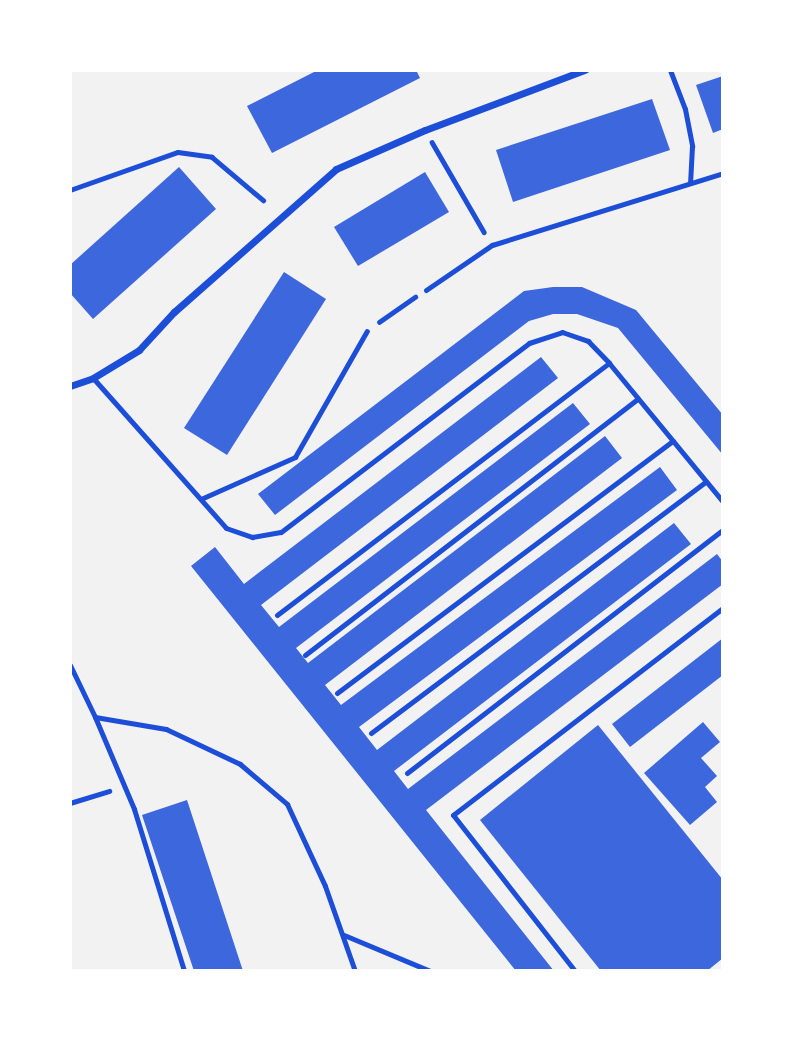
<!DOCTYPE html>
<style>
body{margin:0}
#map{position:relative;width:793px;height:1041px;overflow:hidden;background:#f2f2f2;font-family:"Fira Sans",sans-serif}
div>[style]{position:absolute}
.building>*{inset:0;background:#3d67dc}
.path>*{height:4.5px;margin:-2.25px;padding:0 2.25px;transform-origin:2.25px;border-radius:2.25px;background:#1d4ed8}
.service>*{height:5px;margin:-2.5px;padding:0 2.5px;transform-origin:2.5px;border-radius:2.5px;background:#1d4ed8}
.minor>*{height:7px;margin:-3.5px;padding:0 3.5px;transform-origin:3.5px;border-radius:3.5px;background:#1d4ed8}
span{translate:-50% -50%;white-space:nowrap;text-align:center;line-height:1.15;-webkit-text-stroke:5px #fff;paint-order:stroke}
.frame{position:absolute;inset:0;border:72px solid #fff;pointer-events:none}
</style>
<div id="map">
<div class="building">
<div style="clip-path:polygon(318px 70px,416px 70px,420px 78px,272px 153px,247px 106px)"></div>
<div style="clip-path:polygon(723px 76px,723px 129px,713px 133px,696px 85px)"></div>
<div style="clip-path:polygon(652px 99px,670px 150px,513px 202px,496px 150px)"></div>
<div style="clip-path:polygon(179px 167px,216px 209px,93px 319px,70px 293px,70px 265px)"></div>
<div style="clip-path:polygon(425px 172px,449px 212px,358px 266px,334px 227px)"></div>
<div style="clip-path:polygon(284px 272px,326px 299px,227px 455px,184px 428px)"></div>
<div style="clip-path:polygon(553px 287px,582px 287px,636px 310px,723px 415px,723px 455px,618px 328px,577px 314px,553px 314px,529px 321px,275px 515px,258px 494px,524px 291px)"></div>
<div style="clip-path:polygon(541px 357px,558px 378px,261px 605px,279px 627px,573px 403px,590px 424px,296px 648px,308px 663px,605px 436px,622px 458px,325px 685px,341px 705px,660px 467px,677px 490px,359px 727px,377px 750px,674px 523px,691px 544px,394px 771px,408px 789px,717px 554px,723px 562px,723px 584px,426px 810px,554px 971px,516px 971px,191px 566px,215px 547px,244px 584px)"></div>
<div style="clip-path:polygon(723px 638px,723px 675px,630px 747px,612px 724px)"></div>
<div style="clip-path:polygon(703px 722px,720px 742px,701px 758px,717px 776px,705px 787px,717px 802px,690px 825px,644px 773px)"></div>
<div style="clip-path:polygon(598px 725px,723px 880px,723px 958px,707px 971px,601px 971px,480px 820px)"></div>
<div style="clip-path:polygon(187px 800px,243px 971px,194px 971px,142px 815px)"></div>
</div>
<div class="path">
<div style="left:432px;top:142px;width:104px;rotate:60deg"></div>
<div style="left:70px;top:190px;width:114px;rotate:-19.4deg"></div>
<div style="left:178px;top:152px;width:34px;rotate:8deg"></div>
<div style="left:212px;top:157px;width:67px;rotate:40.1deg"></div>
<div style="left:379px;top:322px;width:44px;rotate:-34.8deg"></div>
<div style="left:70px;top:803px;width:41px;rotate:-17.1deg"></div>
</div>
<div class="service">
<div style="left:670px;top:70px;width:42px;rotate:69deg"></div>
<div style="left:685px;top:109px;width:38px;rotate:79deg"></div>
<div style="left:692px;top:146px;width:37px;rotate:93deg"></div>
<div style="left:426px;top:290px;width:80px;rotate:-34.3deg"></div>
<div style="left:492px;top:245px;width:242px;rotate:-17.3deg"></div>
<div style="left:93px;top:378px;width:200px;rotate:48.4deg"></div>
<div style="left:226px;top:528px;width:28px;rotate:19deg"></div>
<div style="left:252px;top:537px;width:29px;rotate:-10deg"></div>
<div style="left:281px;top:532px;width:312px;rotate:-37.3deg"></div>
<div style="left:529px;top:343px;width:35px;rotate:-18deg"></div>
<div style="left:562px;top:332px;width:28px;rotate:19deg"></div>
<div style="left:588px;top:341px;width:30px;rotate:46deg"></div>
<div style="left:609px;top:363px;width:180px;rotate:50.6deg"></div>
<div style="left:203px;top:498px;width:101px;rotate:-24deg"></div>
<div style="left:295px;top:457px;width:145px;rotate:-60.3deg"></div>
<div style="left:277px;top:615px;width:417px;rotate:-37.2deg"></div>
<div style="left:305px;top:655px;width:420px;rotate:-37.6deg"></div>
<div style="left:70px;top:665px;width:58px;rotate:64.3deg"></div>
<div style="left:95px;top:717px;width:72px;rotate:9.6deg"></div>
<div style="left:166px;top:729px;width:82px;rotate:25.3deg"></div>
<div style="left:240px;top:764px;width:62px;rotate:40.4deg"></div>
<div style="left:287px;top:804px;width:90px;rotate:65.1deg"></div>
<div style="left:325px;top:886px;width:90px;rotate:70.6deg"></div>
<div style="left:337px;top:693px;width:420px;rotate:-36.9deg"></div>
<div style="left:95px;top:717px;width:100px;rotate:67deg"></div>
<div style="left:134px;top:809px;width:170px;rotate:72.8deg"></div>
<div style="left:371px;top:733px;width:418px;rotate:-36.9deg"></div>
<div style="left:407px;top:773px;width:399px;rotate:-37.6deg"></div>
<div style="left:344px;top:935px;width:93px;rotate:22.7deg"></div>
<div style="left:575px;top:971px;width:198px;rotate:-128deg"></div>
<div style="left:453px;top:815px;width:340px;rotate:-37.5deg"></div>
</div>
<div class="minor">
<div style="left:70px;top:386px;width:24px;rotate:-19deg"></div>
<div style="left:93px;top:378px;width:54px;rotate:-31.3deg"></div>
<div style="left:139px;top:350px;width:52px;rotate:-47.4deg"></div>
<div style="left:174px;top:312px;width:216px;rotate:-41.4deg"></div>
<div style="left:336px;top:169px;width:97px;rotate:-23.7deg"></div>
<div style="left:425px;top:130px;width:171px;rotate:-20.6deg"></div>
</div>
<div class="frame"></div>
</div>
